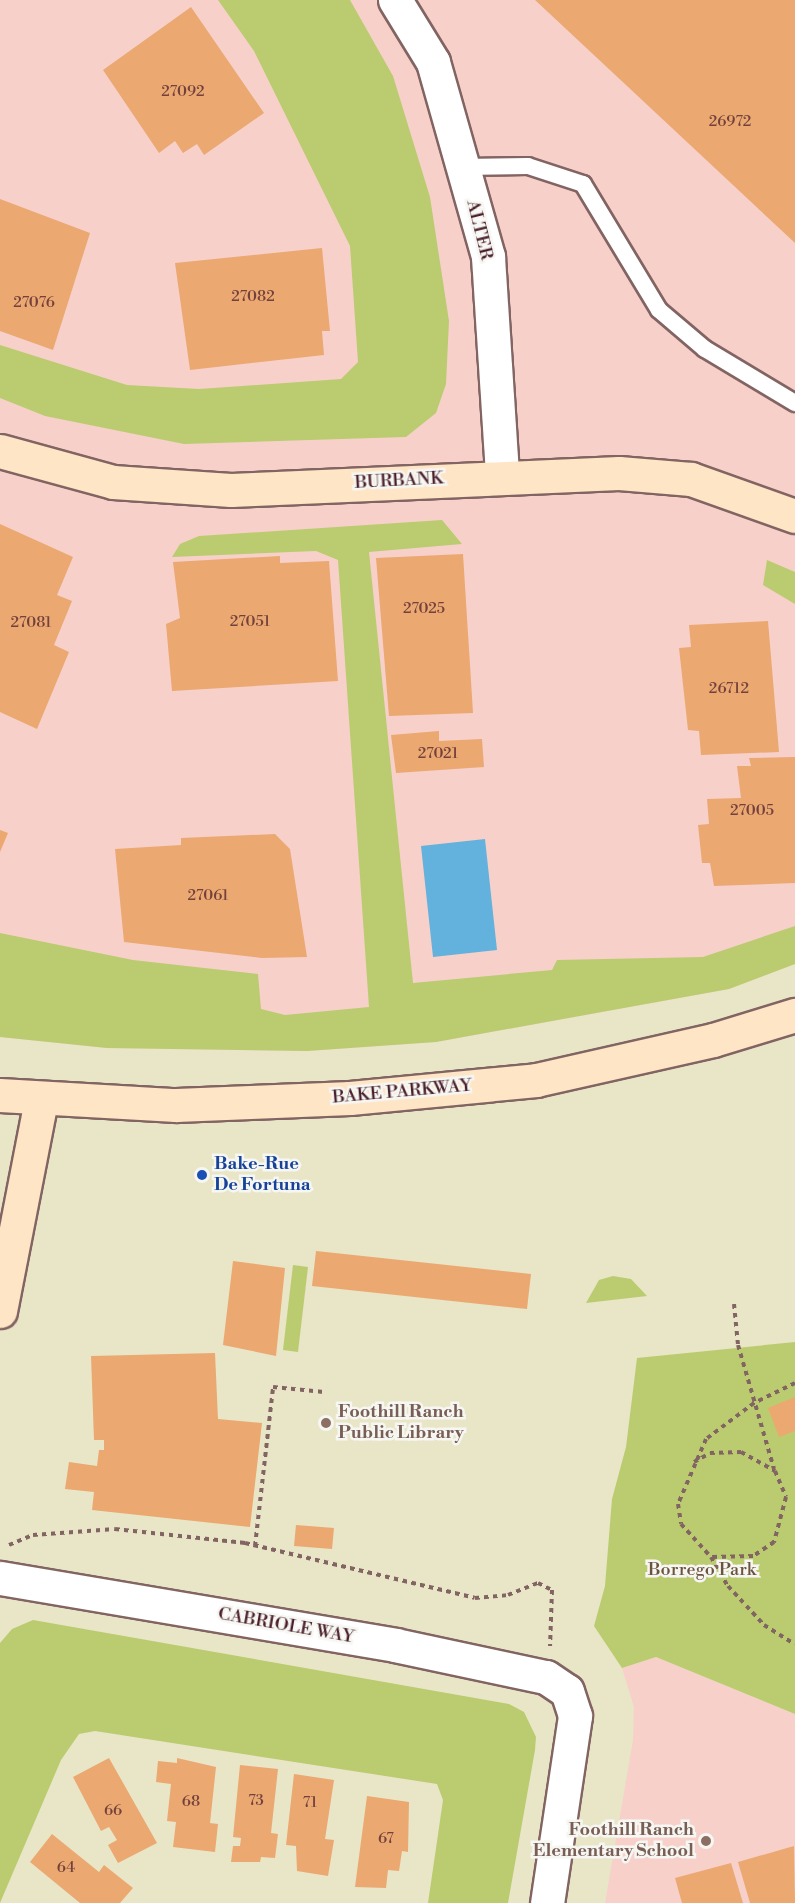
<!DOCTYPE html>
<style>
body{margin:0}
#map{position:relative;width:795px;height:1903px;overflow:hidden;background:#e9e5c7;font-family:"Libre Bodoni",serif}
div>[style]{position:absolute}
.built>*{inset:0;background:#f7d0ca}
.green>*{inset:0;background:#bacc6f}
.water>*{inset:0;background:#62b2dd}
.building>*{inset:0;background:#eba871}
.path>*{height:4px;margin-top:-2px;transform-origin:0;background:repeating-linear-gradient(90deg,#826462 0 4.5px,transparent 0 9px)}
.roads{filter:drop-shadow(2px 0 #826462) drop-shadow(-2px 0 #826462) drop-shadow(0 2px #826462) drop-shadow(0 -2px #826462)}
.lane>*{height:16px;margin:-8px;padding:0 8px;transform-origin:8px;border-radius:8px;background:#fff}
.street>*{height:33px;margin:-16.5px;padding:0 16.5px;transform-origin:16.5px;border-radius:16.5px;background:#fff}
.secondary>*{height:33px;margin:-16.5px;padding:0 16.5px;transform-origin:16.5px;border-radius:16.5px;background:#fee5c5}
.dots>*{width:16px;height:16px;translate:-50% -50%;box-sizing:border-box;border:3px solid #f6f6f2;border-radius:50%}
span{translate:-50% -50%;white-space:nowrap;text-align:center;line-height:1.15;-webkit-text-stroke:5px #f6f6f2;paint-order:stroke}
.number-label{font-size:15px;color:#72413c}
.number-label span{-webkit-text-stroke-width:0}
.street-label{font-size:18px;color:#4a1f2b}
.transit-label{font-size:18px;color:#164399;font-weight:700}
.left{translate:0 -50%;text-align:left}
.education-label{font-size:18px;color:#785e54;font-weight:700}
.right{translate:-100% -50%;text-align:right}
.park-label{font-size:18px;color:#6c533f}
</style>
<div id="map">
<div class="built">
<div style="clip-path:polygon(0 0,795px 0,795px 964px,729px 989px,436px 1042px,307px 1051px,107px 1048px,0 1037px)"></div>
<div style="clip-path:polygon(656px 1657px,795px 1714px,795px 1903px,605px 1903px,633px 1740px,634px 1707px,622px 1668px)"></div>
</div>
<div class="green">
<div style="clip-path:polygon(218px 0,350px 0,393px 76px,430px 197px,449px 321px,446px 384px,436px 413px,406px 437px,184px 444px,45px 416px,0 398px,0 345px,127px 385px,199px 389px,341px 379px,358px 362px,350px 246px,254px 51px)"></div>
<div style="clip-path:polygon(442px 520px,462px 544px,369px 552px,413px 983px,552px 970px,557px 960px,703px 957px,795px 926px,795px 964px,729px 989px,436px 1042px,307px 1051px,107px 1048px,0 1037px,0 933px,133px 960px,258px 974px,261px 1009px,285px 1015px,369px 1007px,338px 560px,316px 551px,172px 557px,180px 544px,199px 536px)"></div>
<div style="clip-path:polygon(767px 560px,795px 572px,795px 604px,763px 585px)"></div>
<div style="clip-path:polygon(293px 1265px,308px 1267px,298px 1352px,283px 1350px)"></div>
<div style="clip-path:polygon(613px 1276px,631px 1279px,647px 1296px,586px 1303px,599px 1280px)"></div>
<div style="clip-path:polygon(795px 1342px,795px 1714px,656px 1657px,622px 1668px,594px 1626px,605px 1586px,612px 1499px,626px 1447px,637px 1358px)"></div>
<div style="clip-path:polygon(33px 1620px,509px 1704px,524px 1712px,536px 1737px,535px 1750px,508px 1903px,428px 1903px,443px 1800px,437px 1784px,95px 1731px,79px 1734px,61px 1760px,0 1903px,0 1643px,12px 1629px)"></div>
</div>
<div class="water">
<div style="clip-path:polygon(485px 839px,497px 950px,433px 957px,421px 846px)"></div>
</div>
<div class="building">
<div style="clip-path:polygon(535px 0,795px 0,795px 243px)"></div>
<div style="clip-path:polygon(191px 7px,264px 113px,204px 155px,197px 144px,183px 153px,175px 141px,159px 153px,103px 70px)"></div>
<div style="clip-path:polygon(0 199px,90px 233px,53px 350px,0 331px)"></div>
<div style="clip-path:polygon(322px 248px,330px 331px,322px 331px,324px 355px,190px 370px,175px 263px)"></div>
<div style="clip-path:polygon(0 524px,73px 557px,57px 595px,72px 601px,54px 645px,69px 652px,37px 729px,0 712px)"></div>
<div style="clip-path:polygon(463px 554px,473px 713px,389px 716px,376px 558px)"></div>
<div style="clip-path:polygon(280px 556px,280px 563px,329px 561px,338px 681px,172px 691px,166px 624px,180px 618px,173px 562px)"></div>
<div style="clip-path:polygon(768px 621px,779px 752px,701px 755px,699px 731px,688px 730px,679px 648px,691px 647px,689px 625px)"></div>
<div style="clip-path:polygon(439px 731px,439px 741px,482px 739px,484px 767px,396px 773px,391px 735px)"></div>
<div style="clip-path:polygon(795px 757px,795px 883px,714px 886px,710px 863px,702px 863px,698px 825px,709px 824px,707px 799px,741px 798px,737px 766px,751px 766px,749px 758px)"></div>
<div style="clip-path:polygon(0 830px,8px 833px,0 852px)"></div>
<div style="clip-path:polygon(275px 834px,290px 849px,307px 957px,262px 958px,124px 942px,115px 849px,181px 845px,181px 838px)"></div>
<div style="clip-path:polygon(316px 1251px,531px 1274px,527px 1309px,312px 1286px)"></div>
<div style="clip-path:polygon(233px 1261px,285px 1268px,276px 1356px,223px 1345px)"></div>
<div style="clip-path:polygon(215px 1353px,218px 1419px,262px 1423px,250px 1527px,92px 1510px,94px 1492px,65px 1489px,69px 1462px,97px 1466px,99px 1450px,104px 1450px,104px 1440px,94px 1440px,91px 1356px)"></div>
<div style="clip-path:polygon(795px 1397px,795px 1431px,779px 1437px,768px 1408px)"></div>
<div style="clip-path:polygon(296px 1525px,334px 1528px,332px 1549px,294px 1546px)"></div>
<div style="clip-path:polygon(109px 1758px,157px 1843px,118px 1863px,108px 1845px,117px 1840px,109px 1827px,101px 1831px,73px 1777px)"></div>
<div style="clip-path:polygon(177px 1758px,216px 1767px,210px 1823px,218px 1824px,215px 1852px,173px 1847px,176px 1822px,167px 1821px,171px 1784px,156px 1782px,158px 1761px,177px 1763px)"></div>
<div style="clip-path:polygon(240px 1765px,278px 1769px,271px 1833px,278px 1834px,275px 1858px,261px 1857px,260px 1862px,231px 1862px,233px 1846px,240px 1846px,241px 1838px,233px 1837px)"></div>
<div style="clip-path:polygon(294px 1774px,334px 1780px,325px 1839px,334px 1840px,328px 1876px,297px 1871px,296px 1846px,286px 1845px)"></div>
<div style="clip-path:polygon(367px 1796px,409px 1802px,408px 1852px,402px 1851px,399px 1871px,388px 1870px,386px 1888px,355px 1887px)"></div>
<div style="clip-path:polygon(52px 1834px,99px 1872px,104px 1865px,133px 1888px,120px 1903px,80px 1903px,30px 1862px)"></div>
<div style="clip-path:polygon(794px 1846px,795px 1903px,750px 1903px,738px 1862px)"></div>
<div style="clip-path:polygon(731px 1863px,743px 1903px,682px 1903px,675px 1878px)"></div>
</div>
<div class="path">
<div style="left:734px;top:1304px;width:41px;rotate:84.4deg"></div>
<div style="left:738px;top:1345px;width:129px;rotate:73.8deg"></div>
<div style="left:795px;top:1383px;width:46px;rotate:154deg"></div>
<div style="left:754px;top:1403px;width:60px;rotate:143.1deg"></div>
<div style="left:706px;top:1439px;width:71px;rotate:113.3deg"></div>
<div style="left:678px;top:1504px;width:20px;rotate:81deg"></div>
<div style="left:681px;top:1524px;width:45px;rotate:47.7deg"></div>
<div style="left:711px;top:1557px;width:34px;rotate:60deg"></div>
<div style="left:728px;top:1586px;width:53px;rotate:47.3deg"></div>
<div style="left:764px;top:1625px;width:36px;rotate:32deg"></div>
<div style="left:694px;top:1462px;width:18px;rotate:-29deg"></div>
<div style="left:710px;top:1453px;width:31px;rotate:-2deg"></div>
<div style="left:741px;top:1452px;width:39px;rotate:29deg"></div>
<div style="left:775px;top:1471px;width:28px;rotate:67deg"></div>
<div style="left:786px;top:1497px;width:47px;rotate:104.9deg"></div>
<div style="left:774px;top:1542px;width:25px;rotate:146deg"></div>
<div style="left:753px;top:1556px;width:41px;rotate:178.6deg"></div>
<div style="left:9px;top:1545px;width:26px;rotate:-23deg"></div>
<div style="left:33px;top:1535px;width:82px;rotate:-4.2deg"></div>
<div style="left:115px;top:1529px;width:131px;rotate:6.1deg"></div>
<div style="left:245px;top:1543px;width:236px;rotate:13.4deg"></div>
<div style="left:475px;top:1598px;width:33px;rotate:-5deg"></div>
<div style="left:508px;top:1595px;width:32px;rotate:-22deg"></div>
<div style="left:538px;top:1583px;width:16px;rotate:27deg"></div>
<div style="left:552px;top:1590px;width:56px;rotate:92deg"></div>
<div style="left:255px;top:1546px;width:160px;rotate:-83.5deg"></div>
<div style="left:273px;top:1387px;width:51px;rotate:5.6deg"></div>
</div>
<div class="roads">
<div class="lane">
<div style="left:463px;top:167px;width:65px;rotate:-0.9deg"></div>
<div style="left:528px;top:166px;width:58px;rotate:18.1deg"></div>
<div style="left:583px;top:184px;width:147px;rotate:58.9deg"></div>
<div style="left:659px;top:310px;width:60px;rotate:40.3deg"></div>
<div style="left:705px;top:349px;width:105px;rotate:31deg"></div>
</div>
<div class="street">
<div style="left:395px;top:0;width:73px;rotate:58.5deg"></div>
<div style="left:433px;top:62px;width:203px;rotate:74.2deg"></div>
<div style="left:488px;top:257px;width:219px;rotate:86.3deg"></div>
<div style="left:0;top:1578px;width:401px;rotate:9.6deg"></div>
<div style="left:395px;top:1645px;width:154px;rotate:12deg"></div>
<div style="left:546px;top:1677px;width:25px;rotate:34deg"></div>
<div style="left:567px;top:1691px;width:26px;rotate:72deg"></div>
<div style="left:575px;top:1716px;width:189px;rotate:98.5deg"></div>
</div>
<div class="secondary">
<div style="left:0;top:451px;width:117px;rotate:15.3deg"></div>
<div style="left:113px;top:482px;width:118px;rotate:3.9deg"></div>
<div style="left:231px;top:490px;width:388px;rotate:-2.5deg"></div>
<div style="left:619px;top:473px;width:72px;rotate:4.8deg"></div>
<div style="left:691px;top:479px;width:110px;rotate:19.6deg"></div>
<div style="left:0;top:1095px;width:176px;rotate:3.3deg"></div>
<div style="left:176px;top:1105px;width:174px;rotate:-2.3deg"></div>
<div style="left:350px;top:1098px;width:187px;rotate:-5.5deg"></div>
<div style="left:536px;top:1080px;width:181px;rotate:-12.7deg"></div>
<div style="left:713px;top:1040px;width:86px;rotate:-17deg"></div>
<div style="left:0;top:1311px;width:215px;rotate:-79deg"></div>
</div>
</div>
<div class="dots">
<div style="left:202px;top:1175px;background:#1a4fb4"></div>
<div style="left:326px;top:1423px;background:#8d6e63"></div>
<div style="left:706px;top:1841px;background:#8d6e63"></div>
</div>
<div class="number-label">
<span style="left:183px;top:92px">27092</span>
<span style="left:730px;top:122px">26972</span>
<span style="left:253px;top:297px">27082</span>
<span style="left:34px;top:303px">27076</span>
<span style="left:424px;top:609px">27025</span>
<span style="left:250px;top:622px">27051</span>
<span style="left:31px;top:623px">27081</span>
<span style="left:729px;top:689px">26712</span>
<span style="left:438px;top:754px">27021</span>
<span style="left:752px;top:811px">27005</span>
<span style="left:208px;top:896px">27061</span>
<span style="left:256px;top:1801px">73</span>
<span style="left:191px;top:1802px">68</span>
<span style="left:310px;top:1803px">71</span>
<span style="left:113px;top:1811px">66</span>
<span style="left:386px;top:1839px">67</span>
<span style="left:66px;top:1868px">64</span>
</div>
<div class="street-label">
<span style="left:479px;top:230px;rotate:76deg">ALTER</span>
<span style="left:399px;top:481px;rotate:-3deg">BURBANK</span>
<span style="left:402px;top:1092px;rotate:-5deg">BAKE PARKWAY</span>
<span style="left:286px;top:1626px;rotate:10deg">CABRIOLE WAY</span>
</div>
<div class="transit-label">
<span class="left" style="left:214px;top:1175px">Bake-Rue<br>De Fortuna</span>
</div>
<div class="education-label">
<span class="left" style="left:338px;top:1423px">Foothill Ranch<br>Public Library</span>
<span class="right" style="left:694px;top:1841px">Foothill Ranch<br>Elementary School</span>
</div>
<div class="park-label">
<span style="left:702px;top:1570px">Borrego Park</span>
</div>
</div>
